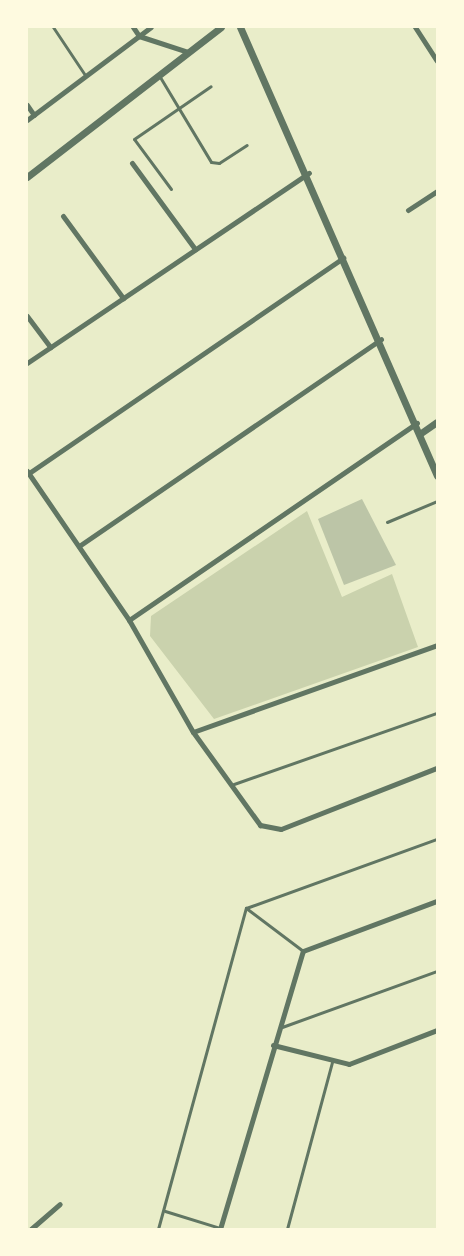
<!DOCTYPE html>
<style>
body{margin:0}
#map{position:relative;width:464px;height:1256px;overflow:hidden;background:#e9edc9;font-family:"Source Sans 3",sans-serif}
div>[style]{position:absolute}
.green>*{inset:0;background:#cad2ad}
.building>*{inset:0;background:#bcc5a7}
.service>*{height:3px;margin:-1.5px;padding:0 1.5px;transform-origin:1.5px;border-radius:1.5px;background:#617663}
.minor>*{height:5px;margin:-2.5px;padding:0 2.5px;transform-origin:2.5px;border-radius:2.5px;background:#617663}
.tertiary>*{height:7px;margin:-3.5px;padding:0 3.5px;transform-origin:3.5px;border-radius:3.5px;background:#617663}
span{translate:-50% -50%;white-space:nowrap;text-align:center;line-height:1.15;-webkit-text-stroke:5px #fefae0;paint-order:stroke}
.frame{position:absolute;inset:0;border:28px solid #fefae0;pointer-events:none}
</style>
<div id="map">
<div class="green">
<div style="clip-path:polygon(307px 511px,342px 597px,392px 574px,418px 647px,214px 719px,150px 636px,151px 616px)"></div>
</div>
<div class="building">
<div style="clip-path:polygon(362px 499px,396px 565px,344px 585px,318px 519px)"></div>
</div>
<div class="service">
<div style="left:53px;top:27px;width:58px;rotate:56.3deg"></div>
<div style="left:160px;top:77px;width:99px;rotate:59deg"></div>
<div style="left:211px;top:162px;width:8px;rotate:7deg"></div>
<div style="left:219px;top:163px;width:33px;rotate:-33deg"></div>
<div style="left:171px;top:189px;width:62px;rotate:-126.5deg"></div>
<div style="left:134px;top:139px;width:93px;rotate:-34.5deg"></div>
<div style="left:387px;top:522px;width:54px;rotate:-22.8deg"></div>
<div style="left:231px;top:785px;width:218px;rotate:-19.3deg"></div>
<div style="left:246px;top:908px;width:71px;rotate:37deg"></div>
<div style="left:282px;top:1027px;width:165px;rotate:-19.9deg"></div>
<div style="left:165px;top:1211px;width:58px;rotate:17.2deg"></div>
<div style="left:158px;top:1229px;width:333px;rotate:-74.7deg"></div>
<div style="left:246px;top:908px;width:203px;rotate:-19.9deg"></div>
<div style="left:287px;top:1229px;width:173px;rotate:-74.9deg"></div>
</div>
<div class="minor">
<div style="left:133px;top:27px;width:11px;rotate:56deg"></div>
<div style="left:139px;top:36px;width:52px;rotate:18.1deg"></div>
<div style="left:415px;top:27px;width:40px;rotate:57.1deg"></div>
<div style="left:27px;top:105px;width:12px;rotate:55deg"></div>
<div style="left:27px;top:120px;width:155px;rotate:-36.9deg"></div>
<div style="left:132px;top:163px;width:107px;rotate:53.8deg"></div>
<div style="left:408px;top:210px;width:35px;rotate:-33deg"></div>
<div style="left:63px;top:216px;width:102px;rotate:53.8deg"></div>
<div style="left:27px;top:316px;width:39px;rotate:53deg"></div>
<div style="left:27px;top:363px;width:340px;rotate:-34deg"></div>
<div style="left:27px;top:471px;width:181px;rotate:55.6deg"></div>
<div style="left:129px;top:620px;width:129px;rotate:60.3deg"></div>
<div style="left:193px;top:732px;width:115px;rotate:54.2deg"></div>
<div style="left:260px;top:825px;width:21px;rotate:11deg"></div>
<div style="left:281px;top:829px;width:168px;rotate:-21.4deg"></div>
<div style="left:29px;top:473px;width:381px;rotate:-34.4deg"></div>
<div style="left:79px;top:546px;width:366px;rotate:-34.4deg"></div>
<div style="left:129px;top:620px;width:349px;rotate:-34.4deg"></div>
<div style="left:193px;top:732px;width:259px;rotate:-19.6deg"></div>
<div style="left:273px;top:1045px;width:78px;rotate:14deg"></div>
<div style="left:349px;top:1064px;width:94px;rotate:-21.1deg"></div>
<div style="left:31px;top:1229px;width:38px;rotate:-41deg"></div>
<div style="left:220px;top:1229px;width:290px;rotate:-73.4deg"></div>
<div style="left:303px;top:951px;width:143px;rotate:-20.5deg"></div>
</div>
<div class="tertiary">
<div style="left:240px;top:27px;width:490px;rotate:66.3deg"></div>
<div style="left:27px;top:177px;width:245px;rotate:-37.7deg"></div>
<div style="left:421px;top:433px;width:19px;rotate:-35deg"></div>
</div>
<div class="frame"></div>
</div>
